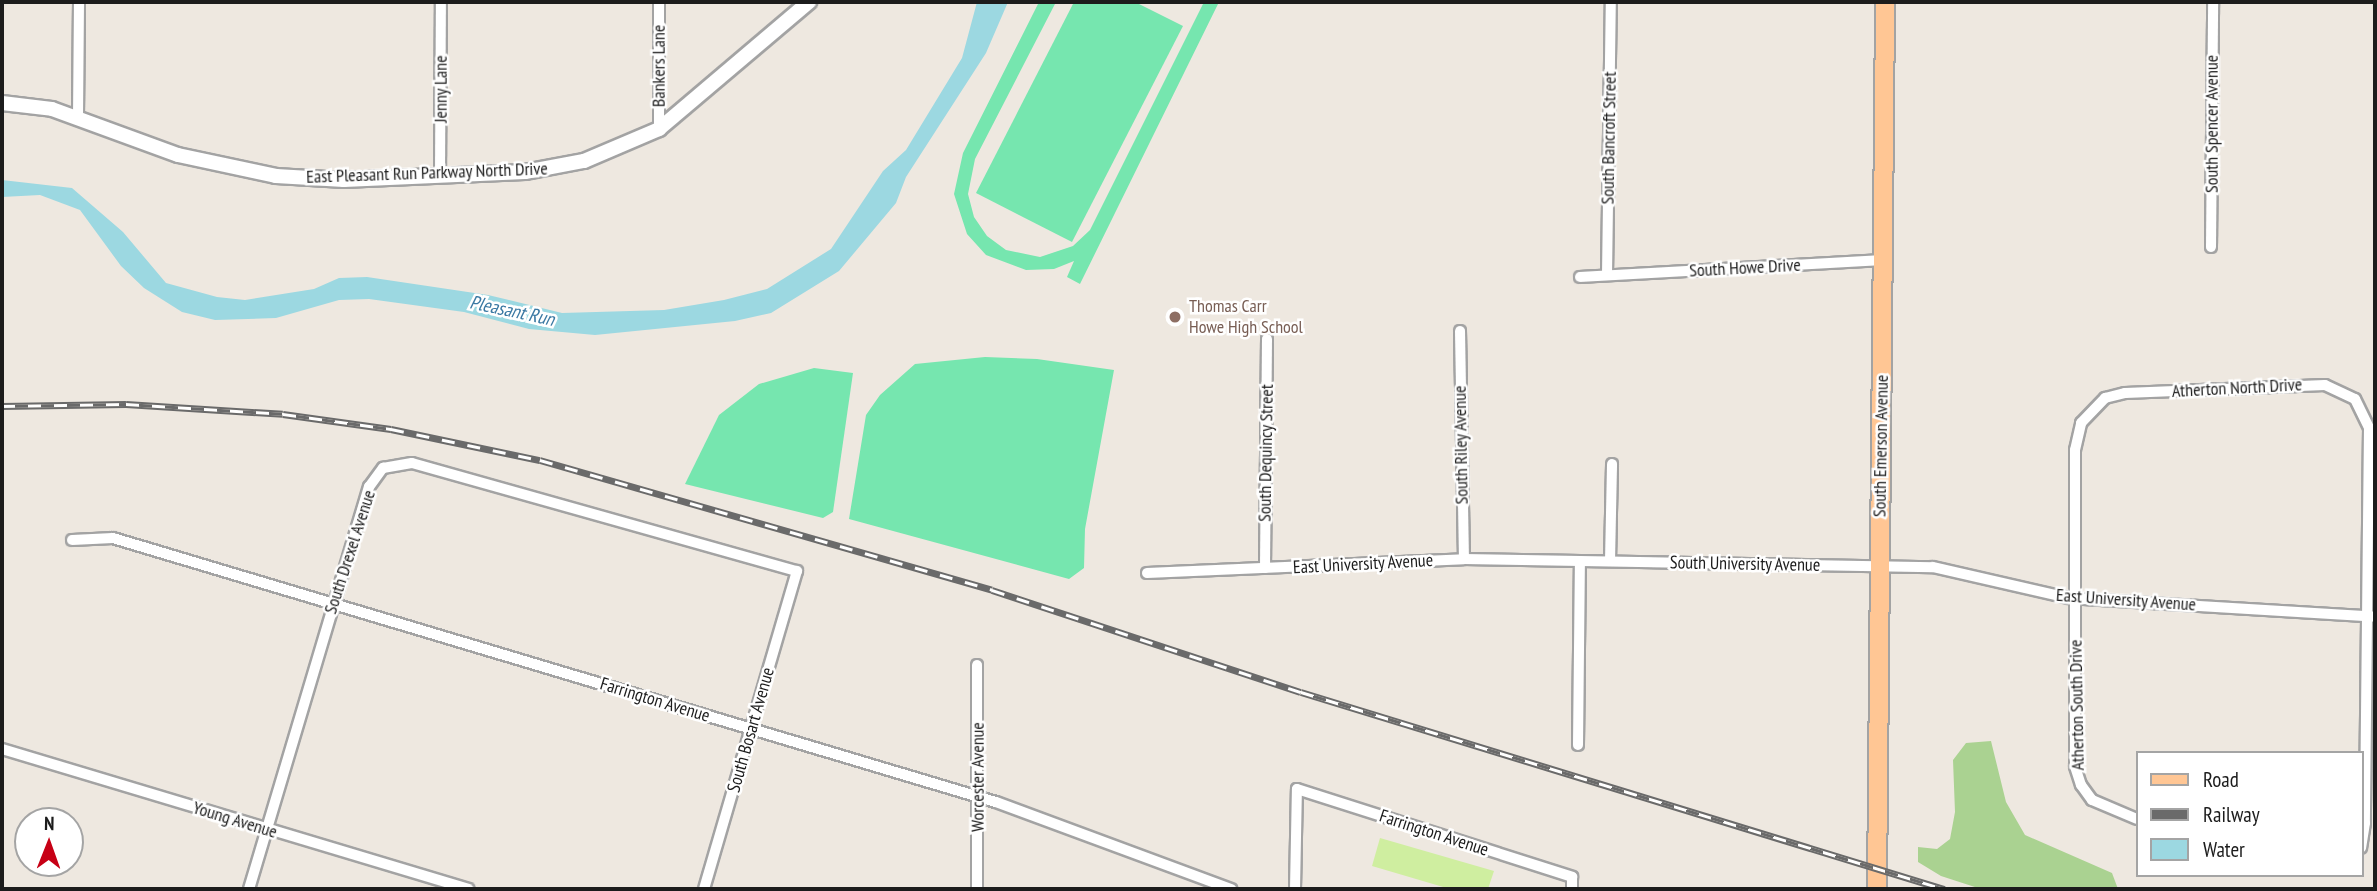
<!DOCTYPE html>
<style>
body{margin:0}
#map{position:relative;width:2377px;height:891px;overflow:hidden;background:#eee8e0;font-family:"PT Sans Narrow",sans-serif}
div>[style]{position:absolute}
.grass>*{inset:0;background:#cfeea0}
.forest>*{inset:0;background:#aad291}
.pitch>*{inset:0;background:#76e6af}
.water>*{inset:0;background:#9cd8e1}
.roads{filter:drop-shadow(2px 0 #a3a3a3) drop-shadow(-2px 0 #a3a3a3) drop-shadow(0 2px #a3a3a3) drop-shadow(0 -2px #a3a3a3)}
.minor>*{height:10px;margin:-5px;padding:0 5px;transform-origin:5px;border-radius:5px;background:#fff}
.tertiary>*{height:14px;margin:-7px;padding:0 7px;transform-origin:7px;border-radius:7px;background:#fff}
.primary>*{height:18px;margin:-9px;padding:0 9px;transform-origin:9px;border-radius:9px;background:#ffc694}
.rail>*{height:7px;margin-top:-3.5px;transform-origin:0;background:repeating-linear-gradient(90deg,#fff 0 13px,#6a6a6a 0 26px);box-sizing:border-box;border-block:2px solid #6a6a6a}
.dots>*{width:19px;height:19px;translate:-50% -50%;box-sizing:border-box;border:4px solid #fff;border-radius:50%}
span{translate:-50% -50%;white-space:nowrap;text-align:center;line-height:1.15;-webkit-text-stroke:5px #fff;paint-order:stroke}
.street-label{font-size:18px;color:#1c1c1c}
.education-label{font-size:18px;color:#785e54}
.left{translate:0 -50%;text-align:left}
.water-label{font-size:19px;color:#3b79a3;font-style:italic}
.frame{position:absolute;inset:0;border:4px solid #1c1c1c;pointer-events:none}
.legend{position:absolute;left:2136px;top:751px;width:228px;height:126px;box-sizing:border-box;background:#fff;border:2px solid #a4a4a4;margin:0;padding:9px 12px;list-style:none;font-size:21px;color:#1c1c1c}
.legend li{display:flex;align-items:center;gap:14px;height:35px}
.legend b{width:35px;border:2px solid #a4a4a4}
.north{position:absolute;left:14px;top:807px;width:70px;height:70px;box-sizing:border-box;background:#fff;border:2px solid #a4a4a4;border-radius:50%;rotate:1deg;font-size:19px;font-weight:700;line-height:28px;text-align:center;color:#1c1c1c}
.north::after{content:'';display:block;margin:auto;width:24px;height:32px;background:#c70015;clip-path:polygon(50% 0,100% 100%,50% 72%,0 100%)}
</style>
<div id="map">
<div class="grass">
<div style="clip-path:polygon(1380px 838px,1494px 871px,1488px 889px,1450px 889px,1372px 866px)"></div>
</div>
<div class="forest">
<div style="clip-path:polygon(1991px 741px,2006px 802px,2025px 835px,2112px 873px,2118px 889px,1981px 889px,1941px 876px,1918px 862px,1918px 847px,1937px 849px,1950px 839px,1955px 812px,1953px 760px,1966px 743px)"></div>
</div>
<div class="pitch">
<div style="clip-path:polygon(1039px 2px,1056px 2px,975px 159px,968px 194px,974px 217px,987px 236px,1006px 250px,1040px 257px,1073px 246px,1090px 230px,1204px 2px,1219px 2px,1080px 284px,1067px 277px,1074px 261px,1054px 269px,1026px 270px,986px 255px,967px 234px,954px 194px,963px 153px)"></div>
<div style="clip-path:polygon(1074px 2px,1135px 2px,1183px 26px,1072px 242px,976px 193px)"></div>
<div style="clip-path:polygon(985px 357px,1037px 359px,1114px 370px,1085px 529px,1084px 568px,1069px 579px,849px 519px,866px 415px,880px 395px,915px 364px)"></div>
<div style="clip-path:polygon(814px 368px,853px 373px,833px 512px,823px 518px,685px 484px,719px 415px,759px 384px)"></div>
</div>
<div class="water">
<div style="clip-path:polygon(977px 2px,1008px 2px,986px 53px,906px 177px,896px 203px,839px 271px,771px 313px,735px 321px,595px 335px,529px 329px,464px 312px,369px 299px,339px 300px,276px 318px,215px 320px,182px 312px,144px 288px,121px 266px,80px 210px,40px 195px,2px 197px,2px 180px,72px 188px,123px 232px,166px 283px,217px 297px,245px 300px,314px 289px,339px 278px,367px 277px,488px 295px,562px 313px,664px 310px,724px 300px,767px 289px,831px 249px,883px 171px,906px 150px,962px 58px)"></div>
</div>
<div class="roads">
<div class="minor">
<div style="left:78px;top:117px;width:115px;rotate:-89.5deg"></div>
<div style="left:659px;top:129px;width:127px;rotate:-90deg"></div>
<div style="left:440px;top:176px;width:174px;rotate:-89.7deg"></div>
<div style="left:2211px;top:247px;width:245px;rotate:-89.5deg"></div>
<div style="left:1607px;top:275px;width:273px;rotate:-89.2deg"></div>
<div style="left:1580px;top:277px;width:303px;rotate:-3.2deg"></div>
<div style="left:1460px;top:331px;width:228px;rotate:89deg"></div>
<div style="left:72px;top:540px;width:41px;rotate:-2.8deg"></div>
<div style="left:113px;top:538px;width:922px;rotate:16.65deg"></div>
<div style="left:996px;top:802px;width:251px;rotate:20.3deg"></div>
<div style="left:1610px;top:561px;width:97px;rotate:-88.8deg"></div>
<div style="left:1265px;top:568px;width:229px;rotate:-89.5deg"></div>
<div style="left:1147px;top:573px;width:317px;rotate:-2.5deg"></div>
<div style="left:1464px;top:559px;width:469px;rotate:1deg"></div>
<div style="left:1933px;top:567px;width:139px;rotate:12.9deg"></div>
<div style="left:2068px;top:598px;width:308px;rotate:3.5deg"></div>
<div style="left:977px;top:665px;width:224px;rotate:90deg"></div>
<div style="left:1578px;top:745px;width:184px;rotate:-89.4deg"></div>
<div style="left:2px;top:749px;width:487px;rotate:16.7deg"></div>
<div style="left:2137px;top:819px;width:49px;rotate:-157.1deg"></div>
<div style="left:2092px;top:800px;width:19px;rotate:-126deg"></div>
<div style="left:2081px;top:785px;width:20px;rotate:-108deg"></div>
<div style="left:2075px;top:766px;width:316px;rotate:-90deg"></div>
<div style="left:2075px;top:450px;width:28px;rotate:-77deg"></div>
<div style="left:2081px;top:423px;width:35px;rotate:-46deg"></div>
<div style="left:2105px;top:398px;width:21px;rotate:-14deg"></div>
<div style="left:2125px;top:393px;width:200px;rotate:-2.3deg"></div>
<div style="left:2325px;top:385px;width:33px;rotate:25deg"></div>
<div style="left:2355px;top:399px;width:32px;rotate:64deg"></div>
<div style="left:2369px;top:428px;width:395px;rotate:90.6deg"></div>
<div style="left:2365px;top:823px;width:25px;rotate:99deg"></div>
<div style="left:249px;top:889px;width:420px;rotate:-73.4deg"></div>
<div style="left:369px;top:487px;width:24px;rotate:-54deg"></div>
<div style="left:383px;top:468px;width:29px;rotate:-10deg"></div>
<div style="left:412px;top:463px;width:400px;rotate:15.7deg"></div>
<div style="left:797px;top:571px;width:331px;rotate:106.3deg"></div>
<div style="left:1295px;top:889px;width:100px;rotate:-88.9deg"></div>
<div style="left:1297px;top:789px;width:289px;rotate:17.7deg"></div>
<div style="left:1572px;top:877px;width:12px;rotate:90deg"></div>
</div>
<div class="tertiary">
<div style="left:2px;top:103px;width:50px;rotate:6.8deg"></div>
<div style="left:52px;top:109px;width:134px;rotate:20.1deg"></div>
<div style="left:178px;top:155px;width:100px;rotate:12.1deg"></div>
<div style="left:276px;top:176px;width:68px;rotate:3.4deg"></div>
<div style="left:344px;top:180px;width:181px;rotate:-2.5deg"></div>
<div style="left:525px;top:172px;width:60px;rotate:-10.6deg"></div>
<div style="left:584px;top:161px;width:82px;rotate:-23.1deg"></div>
<div style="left:659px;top:129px;width:197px;rotate:-40.3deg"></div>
</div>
<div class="primary">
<div style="left:1877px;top:889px;width:887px;rotate:-89.48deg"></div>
</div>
</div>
<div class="rail">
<div style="left:2px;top:406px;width:124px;rotate:-0.9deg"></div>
<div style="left:126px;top:404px;width:157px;rotate:3.6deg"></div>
<div style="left:283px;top:414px;width:109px;rotate:7.9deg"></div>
<div style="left:391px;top:429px;width:152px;rotate:11.8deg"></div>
<div style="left:540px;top:460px;width:470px;rotate:16deg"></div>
<div style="left:992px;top:590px;width:325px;rotate:18.3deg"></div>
<div style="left:1301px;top:692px;width:673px;rotate:17.03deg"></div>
</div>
<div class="dots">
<div style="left:1175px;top:317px;background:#8d6e63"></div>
</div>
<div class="street-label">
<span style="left:659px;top:66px;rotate:-90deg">Bankers Lane</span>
<span style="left:441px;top:89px;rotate:-90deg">Jenny Lane</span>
<span style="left:2212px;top:124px;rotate:-90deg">South Spencer Avenue</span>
<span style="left:1609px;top:138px;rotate:-89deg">South Bancroft Street</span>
<span style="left:427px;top:173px;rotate:-2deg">East Pleasant Run Parkway North Drive</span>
<span style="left:1745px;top:268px;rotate:-3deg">South Howe Drive</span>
<span style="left:2237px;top:388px;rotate:-3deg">Atherton North Drive</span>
<span style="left:1461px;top:445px;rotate:-91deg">South Riley Avenue</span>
<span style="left:1881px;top:446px;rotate:-89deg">South Emerson Avenue</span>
<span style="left:1266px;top:453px;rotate:-89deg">South Dequincy Street</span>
<span style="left:350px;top:552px;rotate:-72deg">South Drexel Avenue</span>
<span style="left:1363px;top:564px;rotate:-3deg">East University Avenue</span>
<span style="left:1745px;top:564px;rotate:1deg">South University Avenue</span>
<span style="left:2126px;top:600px;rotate:4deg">East University Avenue</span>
<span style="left:655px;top:700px;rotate:17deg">Farrington Avenue</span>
<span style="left:2077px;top:705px;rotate:-91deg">Atherton South Drive</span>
<span style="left:751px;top:730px;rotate:-74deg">South Bosart Avenue</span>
<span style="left:978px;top:777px;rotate:-90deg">Worcester Avenue</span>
<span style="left:235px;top:820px;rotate:17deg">Young Avenue</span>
<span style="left:1434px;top:833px;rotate:18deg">Farrington Avenue</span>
</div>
<div class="education-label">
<span class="left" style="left:1189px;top:317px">Thomas Carr<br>Howe High School</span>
</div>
<div class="water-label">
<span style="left:512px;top:311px;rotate:12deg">Pleasant Run</span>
</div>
<div class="frame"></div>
<ul class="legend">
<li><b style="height:9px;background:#ffc694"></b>Road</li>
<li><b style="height:9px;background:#6a6a6a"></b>Railway</li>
<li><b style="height:19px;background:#9cd8e1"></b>Water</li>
</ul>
<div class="north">N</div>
</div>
